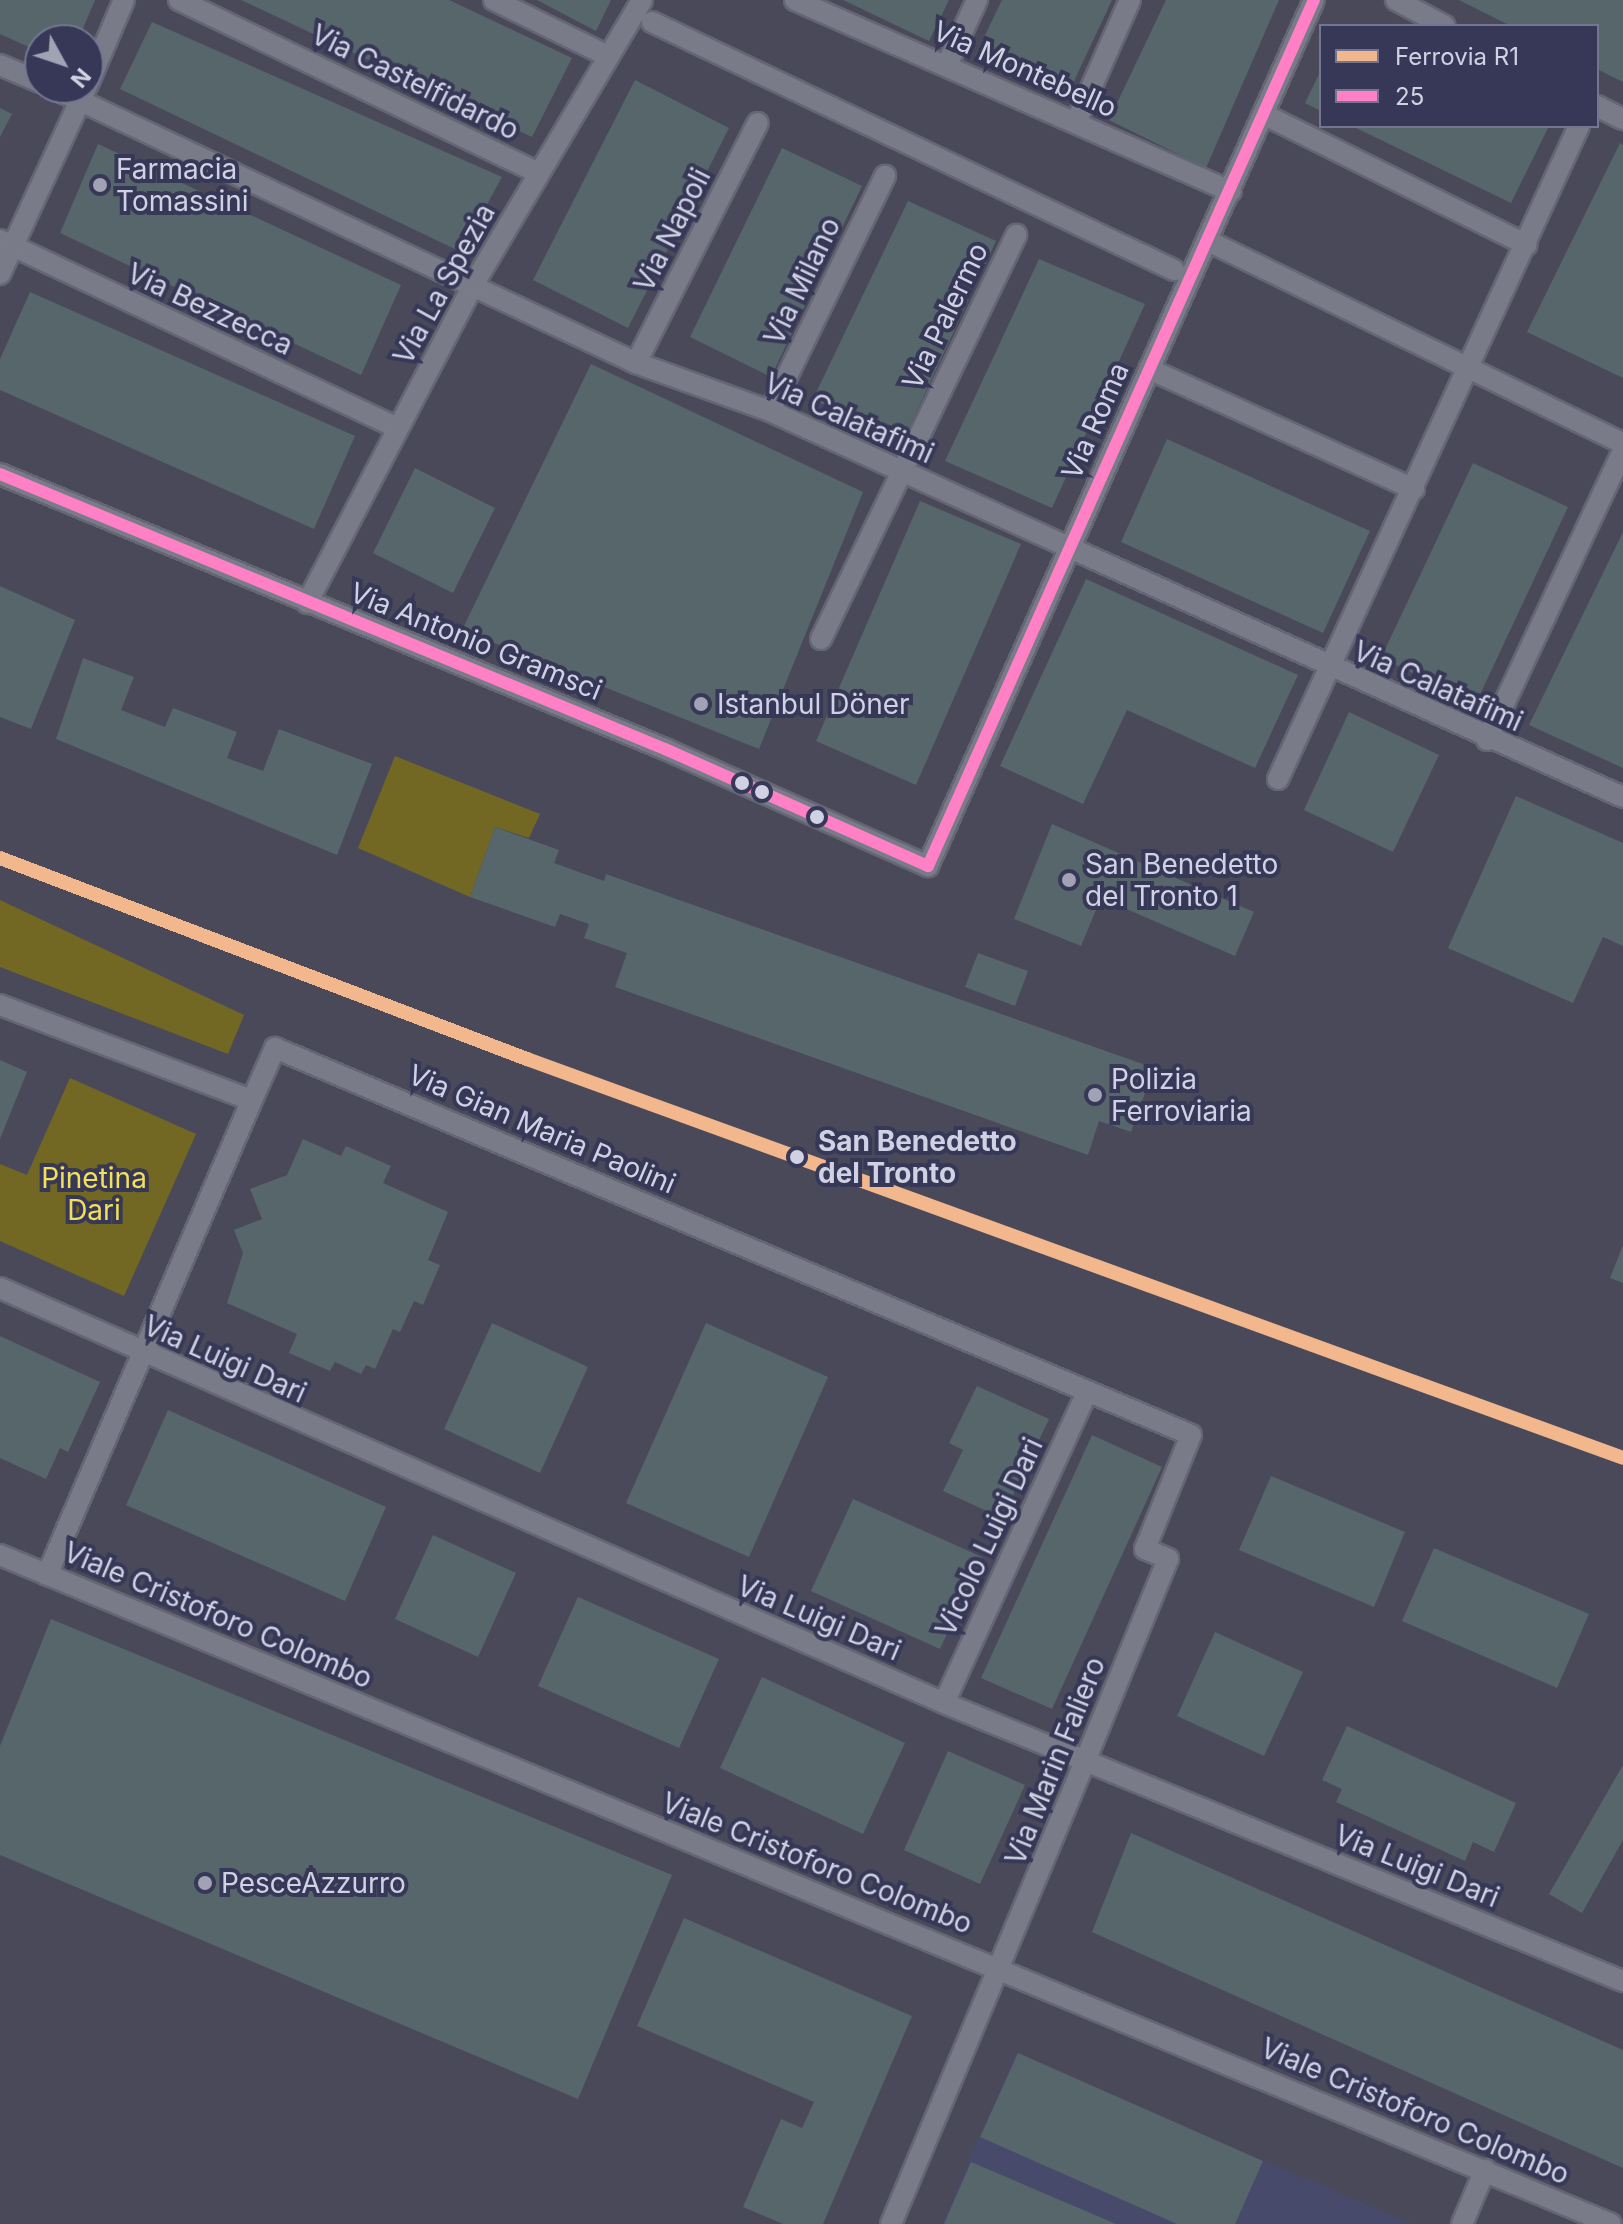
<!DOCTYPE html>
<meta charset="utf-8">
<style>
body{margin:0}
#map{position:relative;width:1623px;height:2224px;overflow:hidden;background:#49495a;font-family:Inter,sans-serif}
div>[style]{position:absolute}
.built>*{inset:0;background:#484a6c}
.green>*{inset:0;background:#726824}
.building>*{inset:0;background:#57666a}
.roads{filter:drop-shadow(2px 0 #656675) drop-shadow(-2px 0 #656675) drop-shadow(0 2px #656675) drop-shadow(0 -2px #656675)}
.street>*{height:20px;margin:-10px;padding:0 10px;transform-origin:10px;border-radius:10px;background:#7a7b88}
.secondary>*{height:20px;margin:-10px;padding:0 10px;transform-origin:10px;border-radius:10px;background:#7a7b88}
.bus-1>*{height:12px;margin:-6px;padding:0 6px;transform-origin:6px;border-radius:6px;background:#ff80c5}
.rail-1>*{height:14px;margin:-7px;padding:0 7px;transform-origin:7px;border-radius:7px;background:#f2b78c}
.dots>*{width:22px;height:22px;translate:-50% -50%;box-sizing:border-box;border:4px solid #373857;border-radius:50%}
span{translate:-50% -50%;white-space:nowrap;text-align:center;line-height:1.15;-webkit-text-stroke:8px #373857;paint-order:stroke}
.street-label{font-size:28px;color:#d0d2e4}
.poi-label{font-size:28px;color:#d0d2e4}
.left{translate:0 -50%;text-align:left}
.stop-label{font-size:28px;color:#d0d2e4;font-weight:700}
.park-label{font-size:28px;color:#f2df5a}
.legend{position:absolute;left:1319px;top:24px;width:280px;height:104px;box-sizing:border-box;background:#373857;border:2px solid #74768f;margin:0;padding:10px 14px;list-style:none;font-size:24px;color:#d0d2e4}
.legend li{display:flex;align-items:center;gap:16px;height:40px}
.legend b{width:40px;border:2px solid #74768f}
.north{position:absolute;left:24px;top:24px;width:80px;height:80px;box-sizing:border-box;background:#373857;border:2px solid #74768f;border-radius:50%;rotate:130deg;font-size:22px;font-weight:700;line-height:32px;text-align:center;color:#d0d2e4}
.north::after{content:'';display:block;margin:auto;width:28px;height:36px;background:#a1a2b4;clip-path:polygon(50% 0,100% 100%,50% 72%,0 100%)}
</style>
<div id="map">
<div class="built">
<div style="clip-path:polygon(1015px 2056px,1413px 2224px,942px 2224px)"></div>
</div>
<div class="green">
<div style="clip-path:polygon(395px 756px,540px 814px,529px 838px,495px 827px,470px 897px,358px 848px)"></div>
<div style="clip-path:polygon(0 900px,244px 1015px,228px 1054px,0 967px)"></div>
<div style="clip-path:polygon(70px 1078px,196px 1134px,124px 1296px,0 1241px,0 1164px,27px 1175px)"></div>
</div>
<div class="building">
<div style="clip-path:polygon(0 0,95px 0,78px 40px,40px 40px,40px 52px,0 34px)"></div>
<div style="clip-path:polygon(241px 0,449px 0,572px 58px,532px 137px)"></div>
<div style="clip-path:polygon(537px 0,611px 0,596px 31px)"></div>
<div style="clip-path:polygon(843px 0,949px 0,929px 41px)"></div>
<div style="clip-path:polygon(1002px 0,1112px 0,1066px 98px,975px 56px)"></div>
<div style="clip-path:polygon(1166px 0,1279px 0,1206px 168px,1109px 120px)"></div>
<div style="clip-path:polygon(1459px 0,1623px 0,1623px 82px,1597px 69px,1597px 26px,1511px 26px)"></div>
<div style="clip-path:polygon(152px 22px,502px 177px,461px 252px,120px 89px)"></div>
<div style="clip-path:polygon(1321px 70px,1321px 111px,1305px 103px)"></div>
<div style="clip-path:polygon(635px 80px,729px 128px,628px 328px,533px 280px)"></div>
<div style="clip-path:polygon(0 108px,12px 114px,0 137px)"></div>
<div style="clip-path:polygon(1352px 126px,1549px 126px,1511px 203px)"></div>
<div style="clip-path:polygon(1620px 143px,1623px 145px,1623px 378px,1527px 332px)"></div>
<div style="clip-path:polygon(98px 144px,401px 285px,361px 375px,60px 233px)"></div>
<div style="clip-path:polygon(782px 148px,862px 186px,771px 377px,690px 337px)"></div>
<div style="clip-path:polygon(908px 201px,996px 241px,901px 445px,813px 399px)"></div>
<div style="clip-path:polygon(1039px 259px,1145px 304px,1052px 508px,945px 461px)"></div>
<div style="clip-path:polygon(30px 292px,355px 436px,314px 529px,0 390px,0 359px)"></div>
<div style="clip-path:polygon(591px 364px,863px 492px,759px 749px,462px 630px)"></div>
<div style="clip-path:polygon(1167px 439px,1370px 531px,1323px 633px,1121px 542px)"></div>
<div style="clip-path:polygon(1473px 463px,1568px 507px,1476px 703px,1381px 658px)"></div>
<div style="clip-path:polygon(415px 468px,495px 508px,453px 593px,373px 553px)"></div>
<div style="clip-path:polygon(920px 501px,1021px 544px,916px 785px,816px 741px)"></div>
<div style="clip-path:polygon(1623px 532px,1623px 768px,1529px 725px)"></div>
<div style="clip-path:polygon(1086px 579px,1298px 675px,1255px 768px,1127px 710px,1083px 804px,1000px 766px)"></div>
<div style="clip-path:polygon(0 586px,75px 620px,31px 729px,0 717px)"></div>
<div style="clip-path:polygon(83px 658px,134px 677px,121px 710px,165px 727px,173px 708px,237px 732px,227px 758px,263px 771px,279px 729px,372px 764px,337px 855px,56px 739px)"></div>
<div style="clip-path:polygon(1349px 712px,1439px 755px,1393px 852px,1304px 810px)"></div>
<div style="clip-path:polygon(1516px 796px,1623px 843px,1623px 946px,1603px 937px,1573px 1003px,1448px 948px)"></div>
<div style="clip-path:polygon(1052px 824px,1254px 912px,1235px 956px,1101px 898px,1081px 946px,1014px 919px)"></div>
<div style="clip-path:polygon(495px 827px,559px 850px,554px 863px,604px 881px,606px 874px,1154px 1068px,1131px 1132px,1099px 1121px,1088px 1155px,615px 987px,627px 953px,584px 938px,589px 924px,560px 914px,555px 927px,470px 897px)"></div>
<div style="clip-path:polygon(978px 953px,1028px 971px,1015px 1006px,965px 987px)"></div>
<div style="clip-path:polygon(0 1060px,27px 1072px,0 1139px)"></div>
<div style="clip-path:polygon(303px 1139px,341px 1156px,346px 1146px,391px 1166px,383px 1183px,448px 1212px,428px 1260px,440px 1265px,423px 1305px,414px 1301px,400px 1332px,393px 1329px,375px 1369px,366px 1365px,361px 1374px,335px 1362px,330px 1371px,289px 1353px,297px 1334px,227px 1303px,243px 1253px,234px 1230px,262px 1219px,250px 1189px,287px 1175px)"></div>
<div style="clip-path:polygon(1623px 1245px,1623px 1283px,1610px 1278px)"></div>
<div style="clip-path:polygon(492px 1323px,588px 1367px,540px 1473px,444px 1429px)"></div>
<div style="clip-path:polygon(706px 1323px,828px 1377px,749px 1557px,626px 1503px)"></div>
<div style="clip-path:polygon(0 1336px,100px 1382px,68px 1452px,60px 1448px,46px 1479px,0 1458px)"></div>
<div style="clip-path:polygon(977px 1386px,1049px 1419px,1002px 1518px,943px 1491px,963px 1450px,949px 1443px)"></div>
<div style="clip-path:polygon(168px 1410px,386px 1507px,345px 1601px,126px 1505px)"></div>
<div style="clip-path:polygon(1092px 1435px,1162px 1467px,1052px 1709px,981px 1678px)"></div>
<div style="clip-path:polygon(1271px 1476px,1405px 1532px,1374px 1607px,1239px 1550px)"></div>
<div style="clip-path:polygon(853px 1499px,982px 1557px,940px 1649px,811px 1591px)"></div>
<div style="clip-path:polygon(433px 1535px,516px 1573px,478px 1657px,395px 1619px)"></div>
<div style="clip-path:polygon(1434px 1548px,1589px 1614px,1557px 1688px,1402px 1621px)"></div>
<div style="clip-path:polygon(578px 1597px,719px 1659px,679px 1748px,538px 1686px)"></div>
<div style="clip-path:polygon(51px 1619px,672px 1875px,578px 2099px,0 1855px,0 1746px)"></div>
<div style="clip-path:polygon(1215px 1632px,1303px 1672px,1264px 1756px,1177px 1716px)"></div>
<div style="clip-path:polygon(762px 1677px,905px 1743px,863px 1834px,720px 1768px)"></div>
<div style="clip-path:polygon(1347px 1726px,1516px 1803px,1494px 1852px,1473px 1842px,1465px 1861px,1336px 1802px,1342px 1789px,1322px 1780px)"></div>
<div style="clip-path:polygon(948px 1751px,1025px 1785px,980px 1884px,904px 1850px)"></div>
<div style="clip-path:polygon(1623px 1765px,1623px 1840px,1582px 1913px,1549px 1894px)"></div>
<div style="clip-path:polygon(1131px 1833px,1623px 2050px,1623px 2168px,1092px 1932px)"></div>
<div style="clip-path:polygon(684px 1918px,912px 2016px,823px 2224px,783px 2224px,743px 2207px,781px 2119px,802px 2128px,814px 2102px,637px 2026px)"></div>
<div style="clip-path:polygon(1018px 2053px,1263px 2161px,1235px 2224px,1177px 2224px,980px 2137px)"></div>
<div style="clip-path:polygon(971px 2162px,1116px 2224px,944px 2224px)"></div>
</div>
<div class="roads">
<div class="street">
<div style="left:179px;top:0;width:399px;rotate:25.7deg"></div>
<div style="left:494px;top:0;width:127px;rotate:26.2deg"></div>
<div style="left:795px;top:0;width:476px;rotate:23.7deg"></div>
<div style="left:652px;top:22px;width:578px;rotate:25.41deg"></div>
<div style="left:0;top:65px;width:43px;rotate:23deg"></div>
<div style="left:947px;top:65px;width:72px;rotate:-65.2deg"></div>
<div style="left:53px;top:88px;width:645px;rotate:25.25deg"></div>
<div style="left:636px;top:363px;width:142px;rotate:19.7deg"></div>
<div style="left:770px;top:411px;width:328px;rotate:24.5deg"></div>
<div style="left:1265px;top:115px;width:292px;rotate:26.4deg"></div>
<div style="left:1076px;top:122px;width:133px;rotate:-66.1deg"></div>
<div style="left:0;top:240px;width:438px;rotate:25.3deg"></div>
<div style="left:1208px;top:241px;width:462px;rotate:26deg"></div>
<div style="left:636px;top:363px;width:269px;rotate:-63.1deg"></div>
<div style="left:1149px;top:369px;width:291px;rotate:24.4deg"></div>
<div style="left:770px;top:411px;width:262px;rotate:-63.9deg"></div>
<div style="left:307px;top:603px;width:359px;rotate:-62.4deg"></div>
<div style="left:473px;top:285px;width:331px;rotate:-59.3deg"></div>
<div style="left:821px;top:639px;width:449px;rotate:-64.2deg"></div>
<div style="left:1487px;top:740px;width:319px;rotate:-64.8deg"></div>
<div style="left:1278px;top:779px;width:719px;rotate:-65.25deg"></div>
<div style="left:0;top:1005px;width:269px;rotate:20.7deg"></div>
<div style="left:252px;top:1100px;width:57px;rotate:-66.1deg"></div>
<div style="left:275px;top:1048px;width:994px;rotate:22.9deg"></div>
<div style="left:1191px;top:1435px;width:123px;rotate:112deg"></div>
<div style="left:1145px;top:1549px;width:25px;rotate:23deg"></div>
<div style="left:1168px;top:1559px;width:216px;rotate:112.3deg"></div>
<div style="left:47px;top:1575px;width:517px;rotate:-66.66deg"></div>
<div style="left:944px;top:1703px;width:340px;rotate:-65.3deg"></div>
<div style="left:1462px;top:2224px;width:59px;rotate:-66.9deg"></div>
</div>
<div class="secondary">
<div style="left:1396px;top:0;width:55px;rotate:28deg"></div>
<div style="left:88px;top:84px;width:91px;rotate:-66.8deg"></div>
<div style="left:1597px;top:106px;width:29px;rotate:27deg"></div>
<div style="left:0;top:274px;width:205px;rotate:-65.2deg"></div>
<div style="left:0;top:474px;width:720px;rotate:22.47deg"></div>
<div style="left:665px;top:749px;width:288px;rotate:24deg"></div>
<div style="left:928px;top:866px;width:948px;rotate:-65.98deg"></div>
<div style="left:1068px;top:547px;width:609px;rotate:24.25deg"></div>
<div style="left:0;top:1288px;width:1031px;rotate:23.73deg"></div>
<div style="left:944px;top:1703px;width:734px;rotate:22.27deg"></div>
<div style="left:0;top:1555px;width:1744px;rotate:22.55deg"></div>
<div style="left:891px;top:2224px;width:504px;rotate:-67.25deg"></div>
</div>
</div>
<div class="bus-1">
<div style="left:0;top:474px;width:720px;rotate:22.47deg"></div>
<div style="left:665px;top:749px;width:288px;rotate:24deg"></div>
<div style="left:928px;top:866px;width:948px;rotate:-65.98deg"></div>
</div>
<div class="rail-1">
<div style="left:0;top:858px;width:564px;rotate:20.88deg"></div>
<div style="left:527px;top:1059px;width:1166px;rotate:20deg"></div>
</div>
<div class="dots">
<div style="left:100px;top:185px;background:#a1a2b4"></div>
<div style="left:701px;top:704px;background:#a1a2b4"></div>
<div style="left:742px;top:783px;background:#d0d2e4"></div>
<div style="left:762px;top:792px;background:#d0d2e4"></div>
<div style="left:817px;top:817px;background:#d0d2e4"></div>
<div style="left:1069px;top:880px;background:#a1a2b4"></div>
<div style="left:1095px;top:1095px;background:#a1a2b4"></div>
<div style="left:797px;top:1157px;background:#d0d2e4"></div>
<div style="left:205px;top:1883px;background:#a1a2b4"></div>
</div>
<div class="street-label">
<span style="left:1025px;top:69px;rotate:24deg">Via Montebello</span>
<span style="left:415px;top:82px;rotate:26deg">Via Castelfidardo</span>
<span style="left:672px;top:230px;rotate:-63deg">Via Napoli</span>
<span style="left:802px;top:281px;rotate:-64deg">Via Milano</span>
<span style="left:444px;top:284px;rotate:-61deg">Via La Spezia</span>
<span style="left:210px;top:309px;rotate:25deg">Via Bezzecca</span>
<span style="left:945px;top:316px;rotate:-64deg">Via Palermo</span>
<span style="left:849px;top:418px;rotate:24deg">Via Calatafimi</span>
<span style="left:1095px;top:421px;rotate:-66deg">Via Roma</span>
<span style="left:476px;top:641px;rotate:22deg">Via Antonio Gramsci</span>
<span style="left:1438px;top:686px;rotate:24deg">Via Calatafimi</span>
<span style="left:542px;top:1129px;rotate:23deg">Via Gian Maria Paolini</span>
<span style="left:225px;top:1359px;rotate:24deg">Via Luigi Dari</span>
<span style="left:989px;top:1537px;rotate:-65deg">Vicolo Luigi Dari</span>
<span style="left:218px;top:1615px;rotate:23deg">Viale Cristoforo Colombo</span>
<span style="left:819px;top:1618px;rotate:23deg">Via Luigi Dari</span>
<span style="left:1055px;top:1761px;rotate:-68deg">Via Marin Faliero</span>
<span style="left:817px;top:1863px;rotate:22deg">Viale Cristoforo Colombo</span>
<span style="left:1417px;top:1866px;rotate:22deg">Via Luigi Dari</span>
<span style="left:1415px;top:2111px;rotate:23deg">Viale Cristoforo Colombo</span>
</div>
<div class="poi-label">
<span class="left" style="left:116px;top:185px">Farmacia<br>Tomassini</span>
<span class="left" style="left:717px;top:704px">Istanbul Döner</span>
<span class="left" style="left:1085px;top:880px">San Benedetto<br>del Tronto 1</span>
<span class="left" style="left:1111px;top:1095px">Polizia<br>Ferroviaria</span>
<span class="left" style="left:221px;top:1883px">PesceAzzurro</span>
</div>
<div class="stop-label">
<span class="left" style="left:818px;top:1157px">San Benedetto<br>del Tronto</span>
</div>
<div class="park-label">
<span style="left:94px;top:1194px">Pinetina<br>Dari</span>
</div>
<ul class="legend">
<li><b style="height:10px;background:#f2b78c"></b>Ferrovia R1</li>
<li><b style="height:10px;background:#ff80c5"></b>25</li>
</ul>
<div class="north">N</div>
</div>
